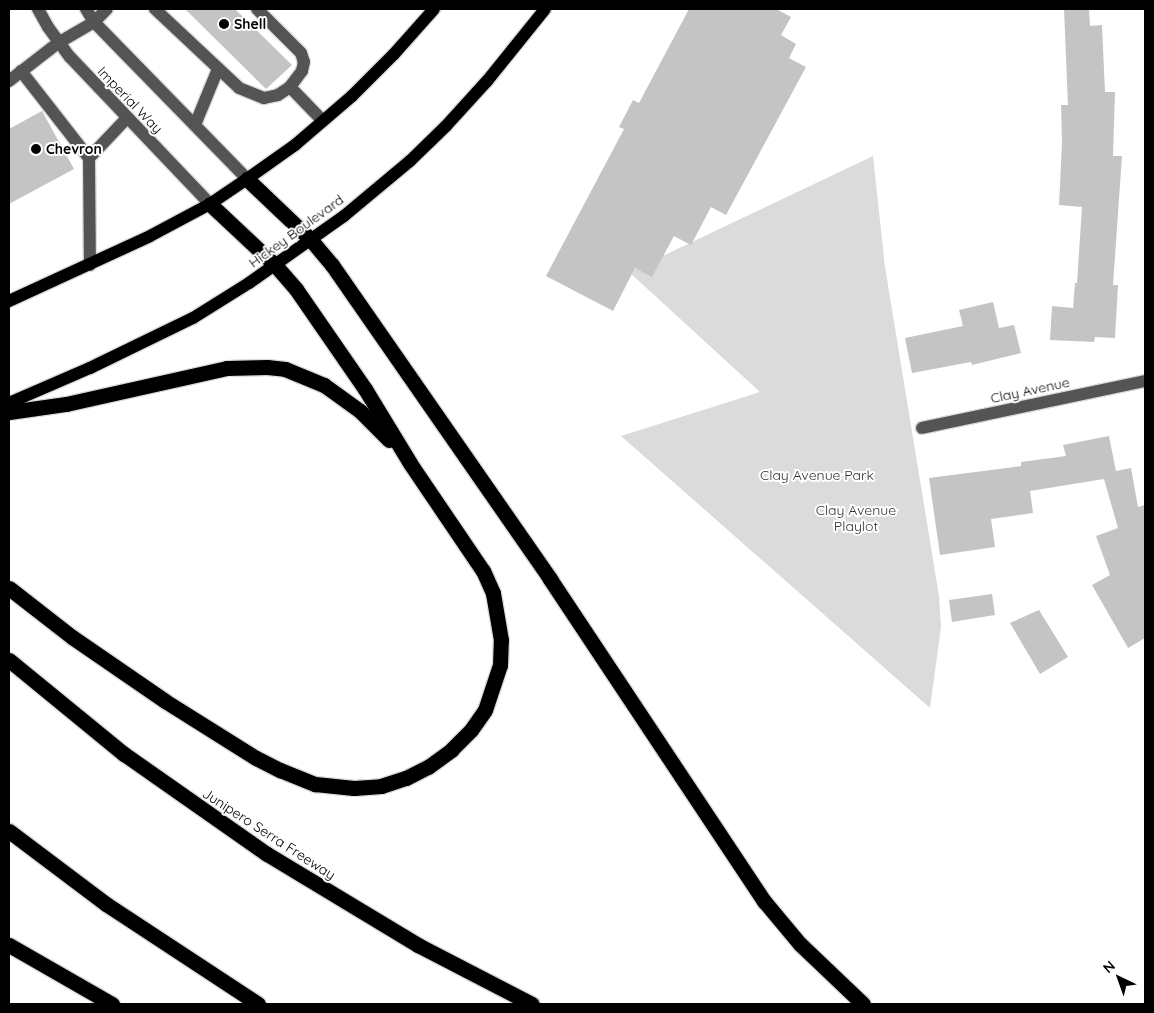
<!DOCTYPE html>
<style>
body{margin:0}
#map{position:relative;width:1154px;height:1013px;overflow:hidden;background:#fff;font-family:Quicksand,sans-serif}
div>[style]{position:absolute}
.green>*{inset:0;background:#dbdbdb}
.building>*{inset:0;background:#c4c4c4}
.roads{filter:drop-shadow(1px 0 #dbdbdb) drop-shadow(-1px 0 #dbdbdb) drop-shadow(0 1px #dbdbdb) drop-shadow(0 -1px #dbdbdb)}
.minor>*{height:12px;margin:-6px;padding:0 6px;transform-origin:6px;border-radius:6px;background:#545454}
.major>*{height:12px;margin:-6px;padding:0 6px;transform-origin:6px;border-radius:6px;background:#000}
.highway>*{height:15px;margin:-7.5px;padding:0 7.5px;transform-origin:7.5px;border-radius:7.5px;background:#000}
.dots>*{width:14px;height:14px;translate:-50% -50%;box-sizing:border-box;border:2px solid #fff;border-radius:50%}
span{translate:-50% -50%;white-space:nowrap;text-align:center;line-height:1.15;-webkit-text-stroke:4px #fff;paint-order:stroke}
.poi-label{font-size:14px;color:#000;font-weight:700}
.left{translate:0 -50%;text-align:left}
.street-label{font-size:14px;color:#000}
.park-label{font-size:14px;color:#323232}
.frame{position:absolute;inset:0;border:10px solid #000;pointer-events:none}
.north{position:absolute;left:1094px;top:953px;width:50px;height:50px;-webkit-text-stroke:4px #fff;paint-order:stroke;rotate:318deg;font-size:14px;font-weight:700;line-height:20px;text-align:center;color:#000}
.north::after{content:'';display:block;margin:auto;width:18px;height:22px;background:#000;clip-path:polygon(50% 0,100% 100%,50% 72%,0 100%)}
</style>
<div id="map">
<div class="green">
<div style="clip-path:polygon(873px 156px,885px 267px,939px 596px,941px 627px,930px 708px,621px 436px,760px 392px,629px 272px)"></div>
</div>
<div class="building">
<div style="clip-path:polygon(185px 9px,235px 9px,292px 65px,266px 89px)"></div>
<div style="clip-path:polygon(689px 9px,776px 9px,791px 17px,781px 35px,796px 44px,789px 58px,806px 67px,726px 215px,711px 207px,691px 245px,674px 236px,652px 277px,635px 268px,613px 311px,546px 276px,624px 129px,619px 127px,633px 100px,639px 103px)"></div>
<div style="clip-path:polygon(1064px 9px,1089px 9px,1090px 26px,1102px 25px,1105px 92px,1115px 92px,1113px 156px,1122px 156px,1113px 285px,1118px 285px,1115px 338px,1095px 337px,1094px 342px,1050px 340px,1052px 306px,1073px 308px,1075px 283px,1077px 283px,1082px 207px,1059px 205px,1062px 143px,1061px 105px,1068px 105px)"></div>
<div style="clip-path:polygon(42px 111px,74px 169px,9px 204px,9px 129px)"></div>
<div style="clip-path:polygon(993px 302px,999px 328px,1014px 325px,1021px 353px,972px 365px,971px 362px,912px 373px,905px 338px,963px 326px,959px 310px)"></div>
<div style="clip-path:polygon(1109px 436px,1116px 471px,1131px 468px,1138px 507px,1145px 505px,1145px 638px,1128px 648px,1092px 585px,1110px 575px,1096px 536px,1118px 528px,1104px 479px,1030px 491px,1033px 513px,991px 519px,995px 547px,940px 555px,929px 478px,1021px 466px,1021px 462px,1066px 456px,1063px 445px)"></div>
<div style="clip-path:polygon(992px 594px,995px 615px,952px 622px,949px 600px)"></div>
<div style="clip-path:polygon(1039px 610px,1068px 657px,1040px 674px,1010px 623px)"></div>
</div>
<div class="roads">
<div class="minor">
<div style="left:38px;top:9px;width:21px;rotate:61deg"></div>
<div style="left:48px;top:27px;width:37px;rotate:54deg"></div>
<div style="left:70px;top:57px;width:203px;rotate:46.4deg"></div>
<div style="left:86px;top:9px;width:15px;rotate:58deg"></div>
<div style="left:94px;top:22px;width:219px;rotate:45.7deg"></div>
<div style="left:155px;top:9px;width:115px;rotate:43.2deg"></div>
<div style="left:239px;top:88px;width:27px;rotate:22deg"></div>
<div style="left:264px;top:98px;width:14px;rotate:-12deg"></div>
<div style="left:278px;top:95px;width:14px;rotate:-34deg"></div>
<div style="left:257px;top:9px;width:62px;rotate:45deg"></div>
<div style="left:301px;top:53px;width:9px;rotate:72deg"></div>
<div style="left:304px;top:62px;width:9px;rotate:103deg"></div>
<div style="left:302px;top:71px;width:20px;rotate:127deg"></div>
<div style="left:290px;top:87px;width:47px;rotate:45.9deg"></div>
<div style="left:21px;top:71px;width:110px;rotate:52deg"></div>
<div style="left:89px;top:158px;width:107px;rotate:89.5deg"></div>
<div style="left:9px;top:81px;width:62px;rotate:-37.8deg"></div>
<div style="left:58px;top:43px;width:42px;rotate:-30.3deg"></div>
<div style="left:94px;top:22px;width:18px;rotate:-45deg"></div>
<div style="left:195px;top:125px;width:61px;rotate:-67.7deg"></div>
<div style="left:89px;top:158px;width:55px;rotate:-46.5deg"></div>
<div style="left:922px;top:428px;width:228px;rotate:-11.9deg"></div>
</div>
<div class="major">
<div style="left:9px;top:301px;width:155px;rotate:-24.7deg"></div>
<div style="left:150px;top:236px;width:68px;rotate:-28.1deg"></div>
<div style="left:210px;top:204px;width:45px;rotate:-34deg"></div>
<div style="left:247px;top:179px;width:59px;rotate:-35.3deg"></div>
<div style="left:295px;top:145px;width:75px;rotate:-40.7deg"></div>
<div style="left:352px;top:96px;width:59px;rotate:-45deg"></div>
<div style="left:394px;top:54px;width:60px;rotate:-48.4deg"></div>
<div style="left:9px;top:403px;width:88px;rotate:-23.4deg"></div>
<div style="left:90px;top:368px;width:114px;rotate:-25.9deg"></div>
<div style="left:193px;top:318px;width:66px;rotate:-32deg"></div>
<div style="left:249px;top:283px;width:116px;rotate:-35.2deg"></div>
<div style="left:344px;top:216px;width:86px;rotate:-39.8deg"></div>
<div style="left:410px;top:161px;width:50px;rotate:-44.2deg"></div>
<div style="left:446px;top:126px;width:61px;rotate:-47.7deg"></div>
<div style="left:487px;top:81px;width:92px;rotate:-51.1deg"></div>
</div>
<div class="highway">
<div style="left:247px;top:179px;width:88px;rotate:43.6deg"></div>
<div style="left:311px;top:240px;width:33px;rotate:50deg"></div>
<div style="left:332px;top:265px;width:382px;rotate:55.2deg"></div>
<div style="left:550px;top:579px;width:387px;rotate:56.4deg"></div>
<div style="left:764px;top:901px;width:56px;rotate:50.1deg"></div>
<div style="left:800px;top:944px;width:87px;rotate:43.6deg"></div>
<div style="left:9px;top:412px;width:58px;rotate:-8deg"></div>
<div style="left:66px;top:404px;width:165px;rotate:-12.6deg"></div>
<div style="left:227px;top:368px;width:40px;rotate:-1.4deg"></div>
<div style="left:267px;top:367px;width:18px;rotate:6deg"></div>
<div style="left:285px;top:369px;width:42px;rotate:22.3deg"></div>
<div style="left:324px;top:385px;width:44px;rotate:35.8deg"></div>
<div style="left:360px;top:411px;width:41px;rotate:45deg"></div>
<div style="left:9px;top:588px;width:80px;rotate:37.9deg"></div>
<div style="left:72px;top:637px;width:113px;rotate:34.5deg"></div>
<div style="left:165px;top:701px;width:107px;rotate:32.1deg"></div>
<div style="left:256px;top:758px;width:27px;rotate:27deg"></div>
<div style="left:280px;top:770px;width:38px;rotate:22deg"></div>
<div style="left:315px;top:784px;width:39px;rotate:6deg"></div>
<div style="left:354px;top:788px;width:27px;rotate:-4deg"></div>
<div style="left:381px;top:786px;width:26px;rotate:-18deg"></div>
<div style="left:406px;top:778px;width:25px;rotate:-27deg"></div>
<div style="left:428px;top:767px;width:29px;rotate:-36deg"></div>
<div style="left:451px;top:750px;width:28px;rotate:-45deg"></div>
<div style="left:471px;top:730px;width:24px;rotate:-55deg"></div>
<div style="left:485px;top:710px;width:47px;rotate:-71.6deg"></div>
<div style="left:500px;top:665px;width:25px;rotate:-88deg"></div>
<div style="left:501px;top:640px;width:48px;rotate:-99.7deg"></div>
<div style="left:493px;top:593px;width:24px;rotate:-114deg"></div>
<div style="left:483px;top:571px;width:130px;rotate:-124.1deg"></div>
<div style="left:410px;top:463px;width:87px;rotate:-121.3deg"></div>
<div style="left:365px;top:389px;width:121px;rotate:-124.6deg"></div>
<div style="left:296px;top:289px;width:32px;rotate:-131deg"></div>
<div style="left:275px;top:265px;width:89px;rotate:-136.8deg"></div>
<div style="left:9px;top:660px;width:149px;rotate:39.3deg"></div>
<div style="left:124px;top:754px;width:174px;rotate:35deg"></div>
<div style="left:267px;top:854px;width:176px;rotate:31.1deg"></div>
<div style="left:418px;top:945px;width:128px;rotate:27.4deg"></div>
<div style="left:9px;top:831px;width:121px;rotate:37deg"></div>
<div style="left:106px;top:904px;width:182px;rotate:33.3deg"></div>
<div style="left:9px;top:945px;width:119px;rotate:29.8deg"></div>
</div>
</div>
<div class="dots">
<div style="left:224px;top:24px;background:#000"></div>
<div style="left:36px;top:149px;background:#000"></div>
</div>
<div class="poi-label">
<span class="left" style="left:234px;top:24px">Shell</span>
<span class="left" style="left:46px;top:149px">Chevron</span>
</div>
<div class="street-label">
<span style="left:130px;top:100px;rotate:46deg">Imperial Way</span>
<span style="left:296px;top:231px;rotate:-36deg">Hickey Boulevard</span>
<span style="left:1030px;top:390px;rotate:-12deg">Clay Avenue</span>
<span style="left:269px;top:834px;rotate:33deg">Junipero Serra Freeway</span>
</div>
<div class="park-label">
<span style="left:817px;top:475px">Clay Avenue Park</span>
<span style="left:856px;top:518px">Clay Avenue<br>Playlot</span>
</div>
<div class="frame"></div>
<div class="north">N</div>
</div>
